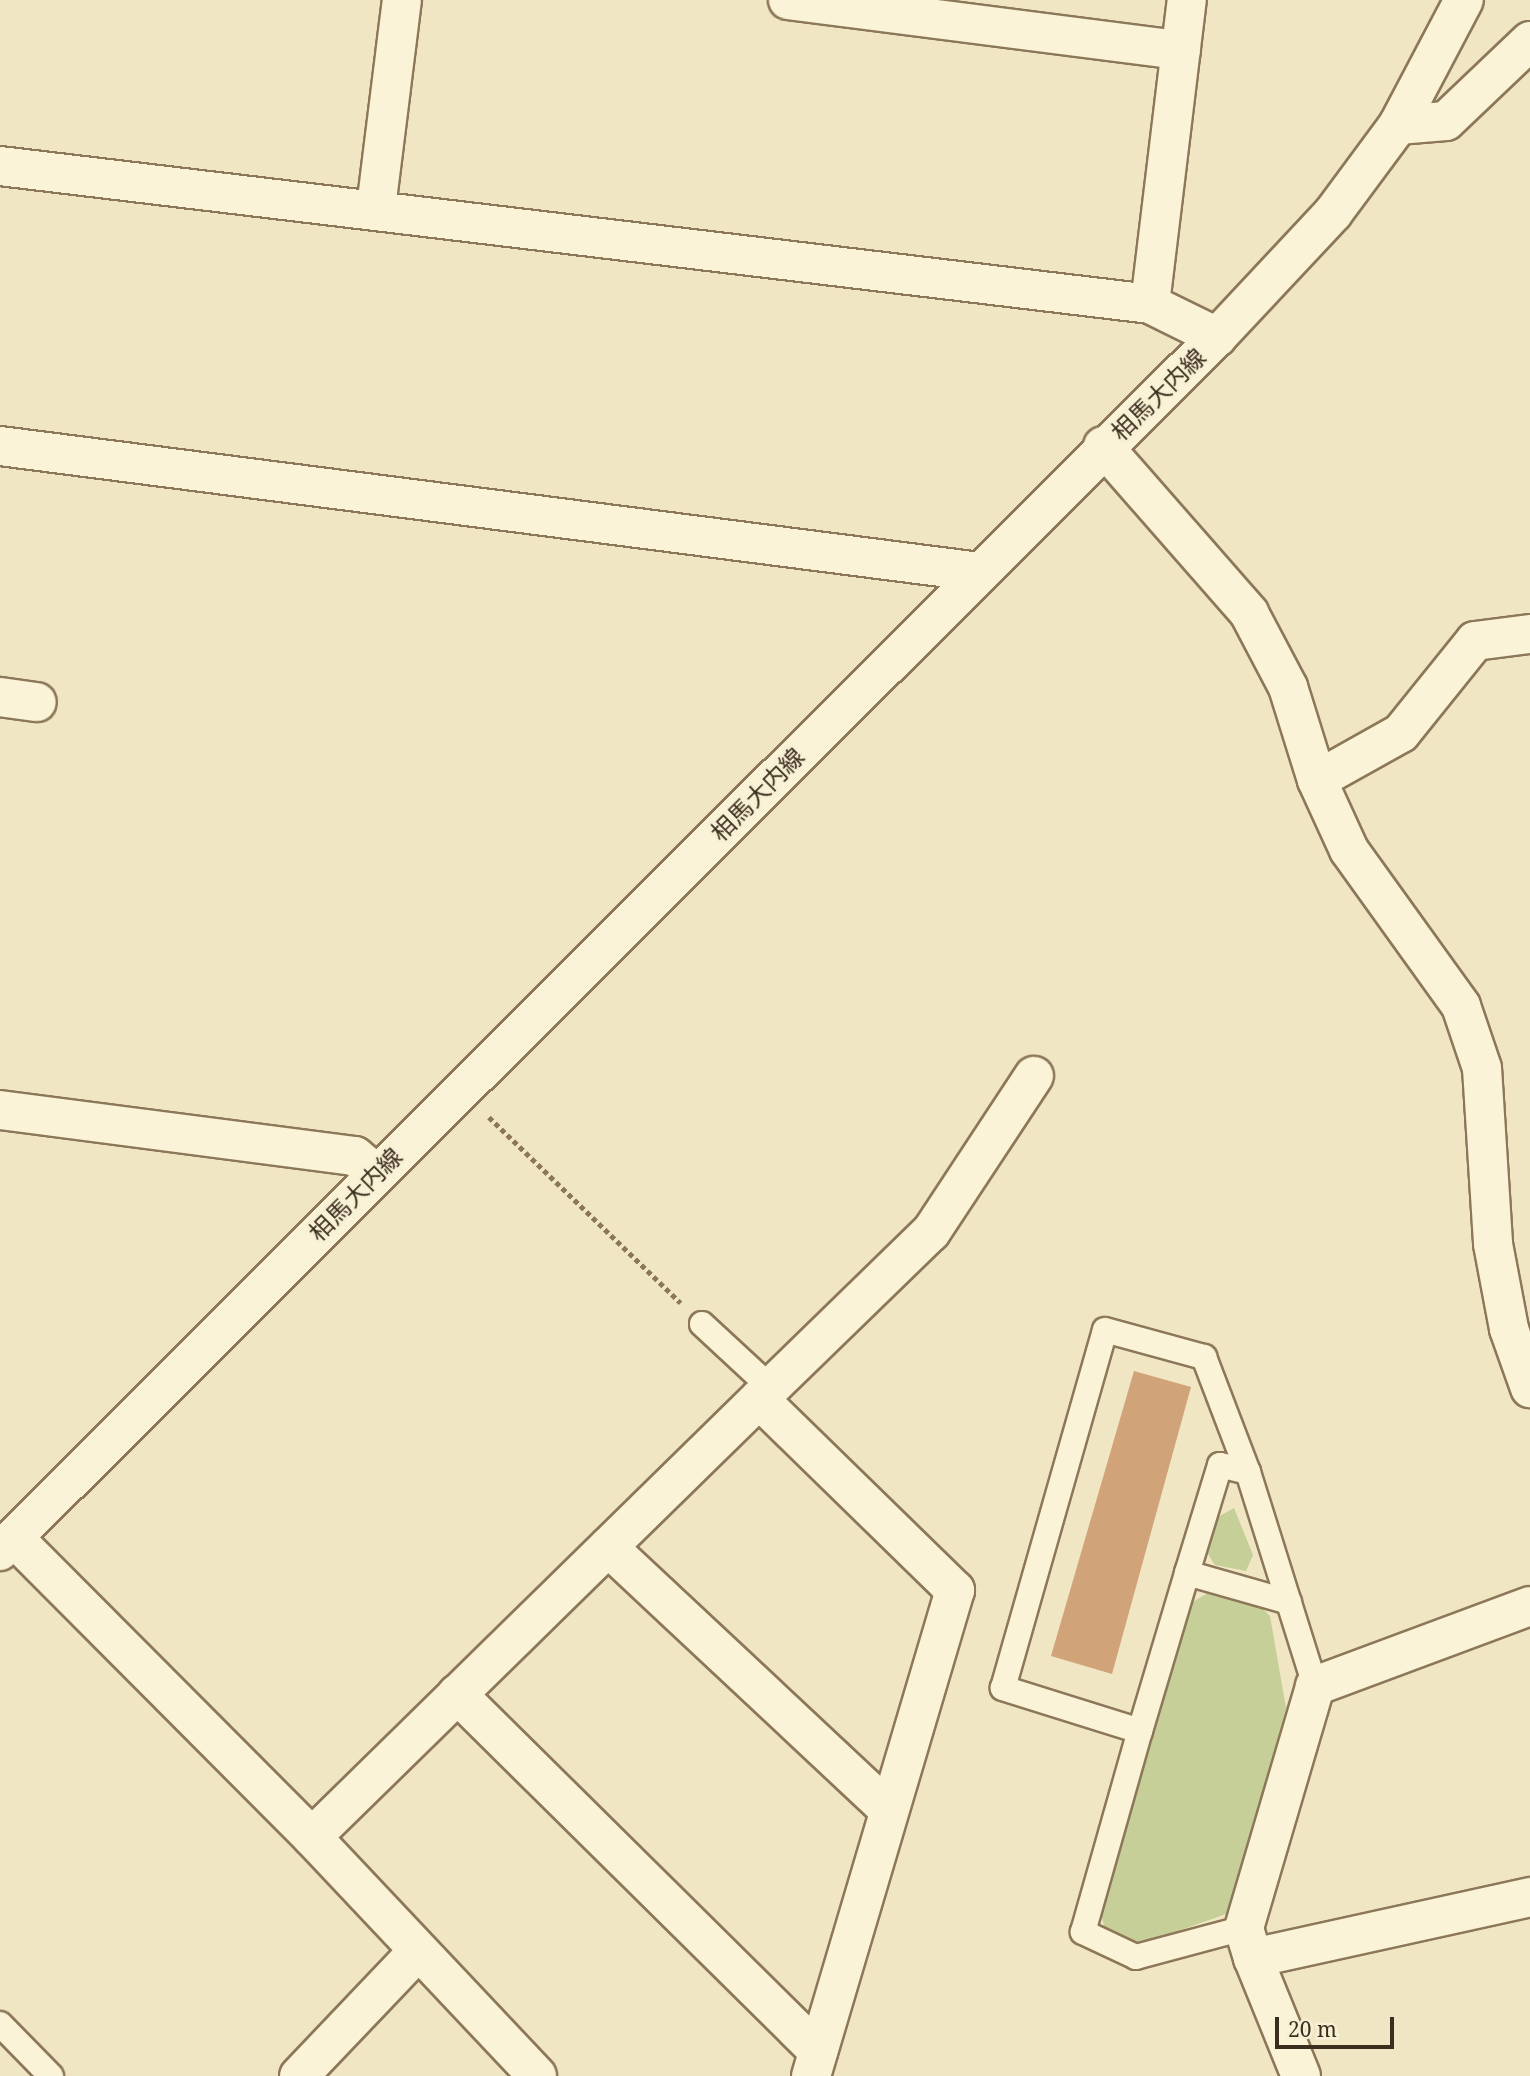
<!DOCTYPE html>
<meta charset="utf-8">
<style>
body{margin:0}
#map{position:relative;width:1530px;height:2076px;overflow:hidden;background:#f0e6c4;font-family:"Noto Serif","Noto Sans JP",serif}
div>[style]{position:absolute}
.green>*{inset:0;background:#c5cf97}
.building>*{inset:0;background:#d1a378}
.path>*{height:4.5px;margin-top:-2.25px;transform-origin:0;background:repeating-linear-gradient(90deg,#8c7859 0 5px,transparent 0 8.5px)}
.roads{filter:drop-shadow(2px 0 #8c7859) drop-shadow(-2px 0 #8c7859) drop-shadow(0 2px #8c7859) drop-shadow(0 -2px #8c7859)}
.lane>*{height:24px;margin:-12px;padding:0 12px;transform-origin:12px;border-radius:12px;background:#fbf3d8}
.street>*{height:38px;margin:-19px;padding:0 19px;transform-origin:19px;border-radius:19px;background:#fbf3d8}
.secondary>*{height:38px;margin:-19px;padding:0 19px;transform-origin:19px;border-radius:19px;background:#fbf3d8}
span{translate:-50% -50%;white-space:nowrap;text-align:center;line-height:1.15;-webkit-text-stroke:5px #f7f0d4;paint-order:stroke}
.street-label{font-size:24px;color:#3c2e1e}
.scale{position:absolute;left:1275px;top:2017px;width:119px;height:32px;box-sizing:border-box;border:4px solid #3c2e1e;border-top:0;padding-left:9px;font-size:21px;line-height:24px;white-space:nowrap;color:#3c2e1e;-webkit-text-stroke:5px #f7f0d4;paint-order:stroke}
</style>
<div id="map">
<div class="green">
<div style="clip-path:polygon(1234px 1508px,1253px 1555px,1246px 1571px,1215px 1565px,1208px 1554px,1218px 1517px)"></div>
<div style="clip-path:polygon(1211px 1591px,1259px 1605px,1270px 1616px,1286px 1708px,1229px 1913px,1141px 1944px,1104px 1926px,1100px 1910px,1191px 1603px)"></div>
</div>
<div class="building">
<div style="clip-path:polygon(1134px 1371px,1191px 1387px,1112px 1674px,1051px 1656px)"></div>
</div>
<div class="path">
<div style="left:489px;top:1117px;width:267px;rotate:44.1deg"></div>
</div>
<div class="roads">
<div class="lane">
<div style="left:702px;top:1324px;width:94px;rotate:42.8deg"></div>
<div style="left:1187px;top:1573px;width:113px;rotate:-73deg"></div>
<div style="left:1220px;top:1465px;width:29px;rotate:14deg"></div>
<div style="left:1140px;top:1731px;width:165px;rotate:-73.4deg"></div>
<div style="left:1187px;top:1573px;width:106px;rotate:15.9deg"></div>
<div style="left:1244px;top:1928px;width:112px;rotate:165deg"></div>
<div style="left:1136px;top:1957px;width:59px;rotate:-154.7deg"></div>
<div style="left:1083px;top:1932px;width:209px;rotate:-74.2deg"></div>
<div style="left:1140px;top:1731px;width:144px;rotate:-162.6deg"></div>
<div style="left:1003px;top:1688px;width:372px;rotate:-74.1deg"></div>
<div style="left:1105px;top:1330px;width:103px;rotate:15.3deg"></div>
<div style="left:1204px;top:1357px;width:123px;rotate:69.1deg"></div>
<div style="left:1248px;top:1472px;width:224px;rotate:72.6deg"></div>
<div style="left:0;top:2024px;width:73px;rotate:45.6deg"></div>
</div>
<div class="street">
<div style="left:788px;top:0;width:396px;rotate:7.3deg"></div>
<div style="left:1398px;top:125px;width:48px;rotate:-4.8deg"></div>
<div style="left:1446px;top:121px;width:116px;rotate:-43.6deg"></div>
<div style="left:0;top:166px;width:1158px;rotate:6.84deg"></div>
<div style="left:1150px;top:304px;width:75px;rotate:26.2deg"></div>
<div style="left:376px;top:208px;width:210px;rotate:-82.9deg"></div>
<div style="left:1150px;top:304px;width:306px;rotate:-83.1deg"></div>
<div style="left:0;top:446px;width:988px;rotate:7.33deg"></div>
<div style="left:0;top:697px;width:37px;rotate:8deg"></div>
<div style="left:1317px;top:780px;width:96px;rotate:-29.2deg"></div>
<div style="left:1401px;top:733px;width:118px;rotate:-51.2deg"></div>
<div style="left:1475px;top:641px;width:55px;rotate:-7.3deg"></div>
<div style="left:0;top:1110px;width:358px;rotate:7.4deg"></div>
<div style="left:355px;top:1156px;width:26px;rotate:40deg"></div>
<div style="left:759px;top:1399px;width:240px;rotate:-44.2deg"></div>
<div style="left:931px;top:1232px;width:187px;rotate:-56.6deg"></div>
<div style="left:14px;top:1538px;width:422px;rotate:45.1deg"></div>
<div style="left:312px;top:1837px;width:328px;rotate:46.7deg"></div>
<div style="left:608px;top:1547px;width:382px;rotate:43.1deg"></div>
<div style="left:457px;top:1694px;width:508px;rotate:44.68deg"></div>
<div style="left:312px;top:1837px;width:626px;rotate:-44.42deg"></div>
<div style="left:759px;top:1399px;width:274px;rotate:44.3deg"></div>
<div style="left:955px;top:1590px;width:507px;rotate:106.5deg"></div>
<div style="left:1253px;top:1958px;width:31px;rotate:-107deg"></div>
<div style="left:1244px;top:1928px;width:252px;rotate:-73.6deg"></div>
<div style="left:1315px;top:1686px;width:229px;rotate:-20.4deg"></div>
<div style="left:299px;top:2076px;width:170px;rotate:-46.4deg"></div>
<div style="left:1301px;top:2076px;width:127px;rotate:-112.1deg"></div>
<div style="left:1253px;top:1958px;width:284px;rotate:-12.4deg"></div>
</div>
<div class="secondary">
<div style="left:1103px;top:446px;width:222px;rotate:48.8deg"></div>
<div style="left:1249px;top:613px;width:84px;rotate:62.2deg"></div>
<div style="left:1288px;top:687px;width:97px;rotate:72.7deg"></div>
<div style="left:1317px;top:780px;width:77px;rotate:65.4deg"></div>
<div style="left:1349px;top:850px;width:192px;rotate:54.3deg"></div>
<div style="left:1461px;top:1006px;width:65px;rotate:71.3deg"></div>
<div style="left:1482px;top:1068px;width:176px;rotate:86.4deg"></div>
<div style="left:1493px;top:1244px;width:86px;rotate:79.3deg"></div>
<div style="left:1509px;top:1329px;width:63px;rotate:70.4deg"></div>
<div style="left:0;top:1551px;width:1719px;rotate:-44.93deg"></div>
<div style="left:1217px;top:337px;width:170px;rotate:-46.9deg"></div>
<div style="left:1333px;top:213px;width:109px;rotate:-53.5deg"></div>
<div style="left:1398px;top:125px;width:141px;rotate:-62.2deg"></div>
</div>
</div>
<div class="street-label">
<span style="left:1158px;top:394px;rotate:-44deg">相馬大内線</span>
<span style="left:757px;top:794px;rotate:-45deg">相馬大内線</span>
<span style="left:355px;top:1194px;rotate:-45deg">相馬大内線</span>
</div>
<div class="scale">20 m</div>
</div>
